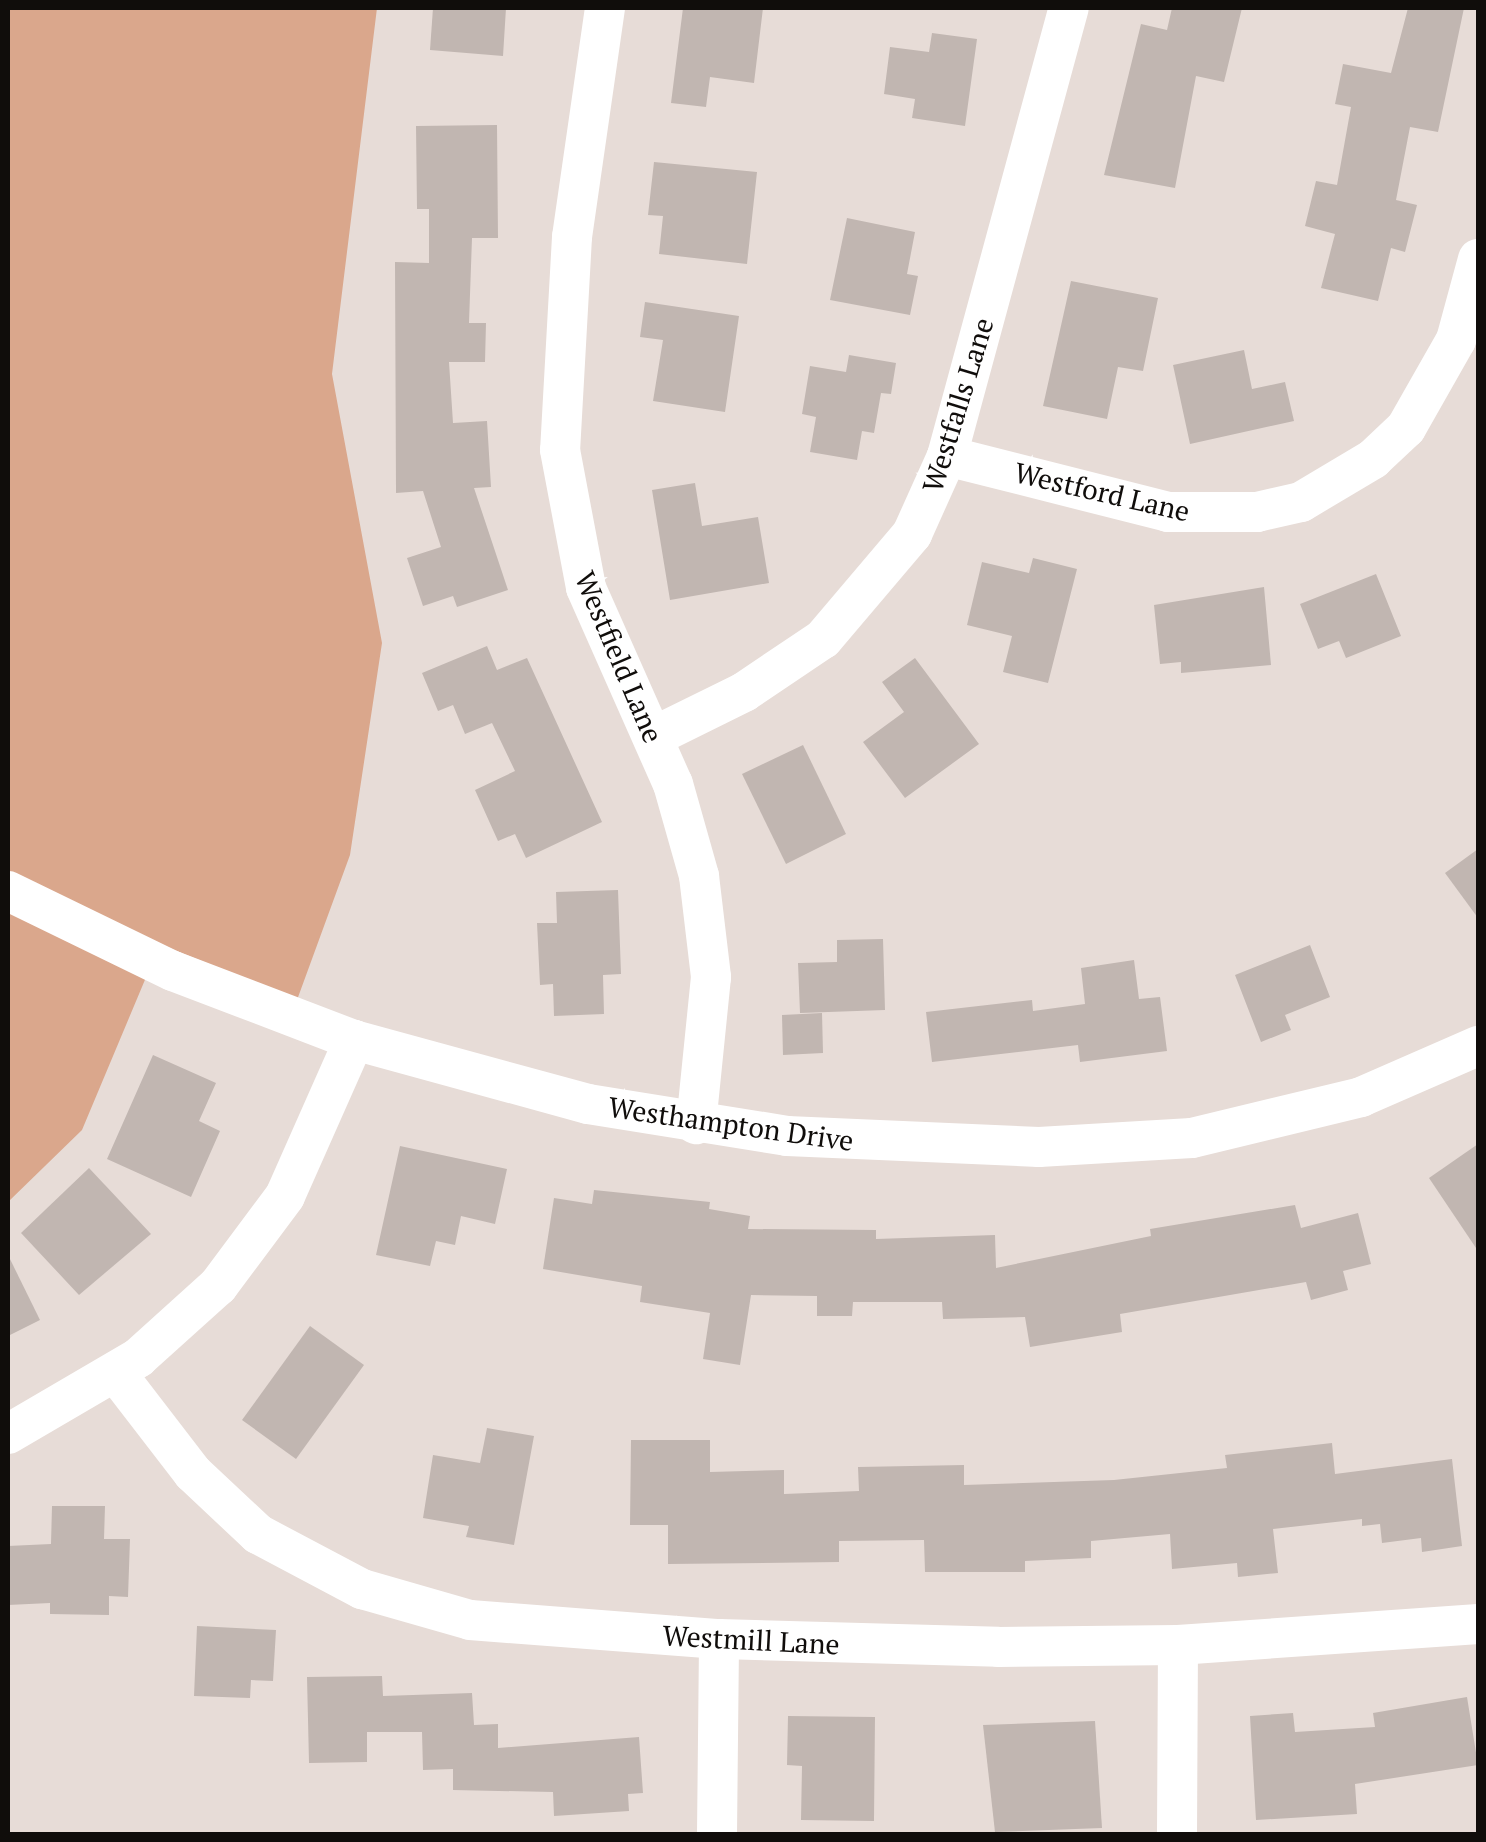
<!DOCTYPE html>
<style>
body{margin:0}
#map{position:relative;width:1486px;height:1842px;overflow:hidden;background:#e7dcd7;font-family:"PT Serif",serif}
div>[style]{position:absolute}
.green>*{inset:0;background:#daa78c}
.building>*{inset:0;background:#c1b6b1}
.street>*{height:40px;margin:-20px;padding:0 20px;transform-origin:20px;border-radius:20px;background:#fff}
span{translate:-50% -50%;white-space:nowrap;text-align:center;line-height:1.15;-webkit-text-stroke:9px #fff;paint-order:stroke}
.street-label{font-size:28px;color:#100d0b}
.frame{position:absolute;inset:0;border:10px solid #100d0b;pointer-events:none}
</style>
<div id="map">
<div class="green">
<div style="clip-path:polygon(8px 8px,377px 8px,332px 374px,382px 643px,350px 855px,297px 1000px,160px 944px,82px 1130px,8px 1202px)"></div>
</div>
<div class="building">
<div style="clip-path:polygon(433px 8px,506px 8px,503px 56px,430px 50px)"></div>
<div style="clip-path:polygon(683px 8px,763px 8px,754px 83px,710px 77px,706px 107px,671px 103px)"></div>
<div style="clip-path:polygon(1172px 8px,1242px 8px,1224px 82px,1196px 76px,1175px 188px,1104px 175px,1141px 24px,1167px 30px)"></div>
<div style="clip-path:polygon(1408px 8px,1464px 8px,1438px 132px,1410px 127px,1396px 200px,1417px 205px,1405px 252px,1391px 248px,1378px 301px,1321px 288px,1335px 234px,1305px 226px,1316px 181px,1337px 185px,1351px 107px,1335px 104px,1343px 64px,1391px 73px)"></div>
<div style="clip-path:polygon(932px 33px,977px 39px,965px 126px,912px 118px,915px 99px,884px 94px,890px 47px,929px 52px)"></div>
<div style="clip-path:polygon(497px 125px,498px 238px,472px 238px,469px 323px,486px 323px,485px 362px,449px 362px,453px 423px,487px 421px,491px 487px,474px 488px,508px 590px,457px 607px,453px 596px,423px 606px,407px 558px,441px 547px,423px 491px,396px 493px,395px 262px,429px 263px,429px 209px,417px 209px,416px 126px)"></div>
<div style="clip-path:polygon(654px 162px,757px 172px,747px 264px,659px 254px,663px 216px,648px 215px)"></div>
<div style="clip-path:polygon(847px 218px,915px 232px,907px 274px,918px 276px,910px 315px,830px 300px)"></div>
<div style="clip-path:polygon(1071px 281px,1158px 298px,1143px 371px,1118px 367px,1107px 419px,1043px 406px)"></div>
<div style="clip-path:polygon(645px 302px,739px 316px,725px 412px,653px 401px,663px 340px,640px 337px)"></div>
<div style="clip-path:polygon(1244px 350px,1252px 389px,1285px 382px,1294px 421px,1190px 444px,1173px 365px)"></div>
<div style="clip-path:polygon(849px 355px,896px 363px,891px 394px,881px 393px,874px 433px,862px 431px,857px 460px,810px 452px,816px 417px,802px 414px,810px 366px,846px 372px)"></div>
<div style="clip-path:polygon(695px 483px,702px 526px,758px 517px,769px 583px,670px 600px,652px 490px)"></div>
<div style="clip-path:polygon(1033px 558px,1077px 569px,1048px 683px,1003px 672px,1012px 636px,967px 625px,982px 562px,1029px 573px)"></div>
<div style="clip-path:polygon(1376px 574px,1401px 636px,1346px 658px,1339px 641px,1318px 649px,1300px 604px)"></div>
<div style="clip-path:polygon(1264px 587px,1271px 665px,1181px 673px,1181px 662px,1160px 664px,1154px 605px)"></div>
<div style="clip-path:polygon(487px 646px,497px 670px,527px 658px,602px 822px,526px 858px,515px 834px,498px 841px,475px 790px,515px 771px,492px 723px,465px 734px,453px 705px,438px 711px,422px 673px)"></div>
<div style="clip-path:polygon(915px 658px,979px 744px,905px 798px,863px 742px,904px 712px,882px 682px)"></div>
<div style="clip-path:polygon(803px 745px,846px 834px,786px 864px,742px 774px)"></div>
<div style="clip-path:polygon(1478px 849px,1478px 918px,1445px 873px)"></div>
<div style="clip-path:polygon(618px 890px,621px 974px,603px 975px,604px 1014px,554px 1016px,553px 984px,540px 985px,537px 923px,557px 923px,556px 892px)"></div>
<div style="clip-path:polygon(883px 939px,885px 1010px,800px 1013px,798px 963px,837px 962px,837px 940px)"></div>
<div style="clip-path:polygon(1310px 945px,1330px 997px,1285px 1015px,1291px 1030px,1261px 1042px,1235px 975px)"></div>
<div style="clip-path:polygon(1134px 960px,1139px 999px,1160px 997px,1167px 1051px,1080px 1062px,1078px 1045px,932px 1062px,926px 1012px,1032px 1000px,1033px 1011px,1085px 1004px,1081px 968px)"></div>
<div style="clip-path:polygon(822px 1013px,823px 1053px,783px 1055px,782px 1015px)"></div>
<div style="clip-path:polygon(153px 1055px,216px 1083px,199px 1121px,220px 1131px,191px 1197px,107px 1159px)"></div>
<div style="clip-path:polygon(1478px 1144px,1478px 1251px,1429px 1178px)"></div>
<div style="clip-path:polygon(400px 1146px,507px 1169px,495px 1224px,461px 1216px,455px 1245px,436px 1241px,430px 1266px,376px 1255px)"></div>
<div style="clip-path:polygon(89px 1168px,151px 1234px,79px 1295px,21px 1233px)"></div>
<div style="clip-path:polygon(594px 1190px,710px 1202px,709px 1209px,750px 1216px,748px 1229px,876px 1230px,876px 1239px,995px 1235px,996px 1268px,1151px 1236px,1150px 1229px,1295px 1205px,1301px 1228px,1358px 1213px,1371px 1264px,1343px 1271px,1348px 1290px,1311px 1300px,1306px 1282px,1120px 1314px,1122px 1332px,1030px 1347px,1025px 1317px,943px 1319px,942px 1302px,853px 1302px,852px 1316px,817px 1316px,817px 1296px,751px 1295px,740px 1365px,703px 1359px,710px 1313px,640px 1302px,642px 1286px,543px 1269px,554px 1198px,592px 1204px)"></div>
<div style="clip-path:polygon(8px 1255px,40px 1320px,8px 1336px)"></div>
<div style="clip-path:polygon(310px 1326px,364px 1365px,296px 1459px,242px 1420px)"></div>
<div style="clip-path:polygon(487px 1428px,534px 1436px,514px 1545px,466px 1537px,469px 1526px,423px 1518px,433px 1455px,480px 1463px)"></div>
<div style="clip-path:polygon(631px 1440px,710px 1440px,710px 1472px,784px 1470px,784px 1494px,859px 1491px,858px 1467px,964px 1465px,964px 1485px,1114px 1480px,1227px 1468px,1225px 1455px,1332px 1443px,1335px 1474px,1452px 1459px,1462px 1546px,1422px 1552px,1421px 1538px,1382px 1543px,1380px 1524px,1362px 1526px,1362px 1519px,1273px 1529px,1278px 1573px,1238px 1577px,1237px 1563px,1172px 1569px,1170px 1534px,1091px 1541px,1091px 1558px,1025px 1561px,1025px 1572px,925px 1572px,924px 1540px,839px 1541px,839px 1562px,668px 1564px,668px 1525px,630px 1525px)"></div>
<div style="clip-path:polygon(52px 1506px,105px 1506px,104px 1539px,130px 1539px,128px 1597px,109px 1596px,109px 1615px,50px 1614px,50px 1603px,8px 1605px,8px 1546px,51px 1544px)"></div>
<div style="clip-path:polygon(197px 1626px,276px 1630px,273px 1681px,251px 1680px,250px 1698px,194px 1696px)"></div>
<div style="clip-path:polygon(382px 1676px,383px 1696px,472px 1693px,474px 1725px,498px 1724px,498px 1748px,639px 1737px,643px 1793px,628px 1794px,629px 1811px,554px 1816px,553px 1792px,453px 1790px,453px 1769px,423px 1770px,422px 1732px,367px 1732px,367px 1762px,309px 1763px,307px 1677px)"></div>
<div style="clip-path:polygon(1467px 1697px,1478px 1765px,1355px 1784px,1357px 1814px,1256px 1820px,1250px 1716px,1293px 1713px,1295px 1732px,1375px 1727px,1373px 1713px)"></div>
<div style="clip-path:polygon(788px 1716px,875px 1717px,874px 1821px,801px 1820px,802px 1766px,787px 1765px)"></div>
<div style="clip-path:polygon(1095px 1721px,1102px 1828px,995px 1832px,983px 1725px)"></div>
</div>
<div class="street">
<div style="left:605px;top:8px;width:231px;rotate:98.2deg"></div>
<div style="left:572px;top:237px;width:213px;rotate:93.2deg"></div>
<div style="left:560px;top:450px;width:140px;rotate:79.3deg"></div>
<div style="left:586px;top:588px;width:214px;rotate:66.1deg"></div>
<div style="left:673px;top:784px;width:96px;rotate:74.2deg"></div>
<div style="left:699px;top:876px;width:102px;rotate:83.2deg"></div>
<div style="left:711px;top:977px;width:148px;rotate:95.8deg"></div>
<div style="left:947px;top:456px;width:228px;rotate:14.2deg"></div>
<div style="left:1168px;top:512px;width:89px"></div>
<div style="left:1257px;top:512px;width:45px;rotate:-12.8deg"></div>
<div style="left:1301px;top:502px;width:84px;rotate:-30.8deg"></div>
<div style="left:1373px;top:459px;width:45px;rotate:-43.2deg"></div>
<div style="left:1406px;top:428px;width:101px;rotate:-60.4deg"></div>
<div style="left:1456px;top:340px;width:84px;rotate:-74.8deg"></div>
<div style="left:653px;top:737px;width:102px;rotate:-26.3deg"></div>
<div style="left:744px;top:692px;width:95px;rotate:-33.9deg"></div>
<div style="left:823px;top:639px;width:138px;rotate:-49.7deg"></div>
<div style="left:912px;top:534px;width:85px;rotate:-65.8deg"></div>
<div style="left:947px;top:456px;width:464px;rotate:-74.8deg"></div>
<div style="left:8px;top:891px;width:183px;rotate:25.9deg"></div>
<div style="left:173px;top:971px;width:194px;rotate:20.9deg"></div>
<div style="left:354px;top:1040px;width:243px;rotate:15.3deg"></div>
<div style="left:588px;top:1104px;width:202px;rotate:9.1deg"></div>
<div style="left:787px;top:1136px;width:252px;rotate:2.5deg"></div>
<div style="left:1039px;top:1147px;width:153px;rotate:-3.4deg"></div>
<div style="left:1192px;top:1138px;width:174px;rotate:-13.6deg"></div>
<div style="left:1361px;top:1097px;width:128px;rotate:-23.6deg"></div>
<div style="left:116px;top:1373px;width:126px;rotate:52.4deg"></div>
<div style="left:193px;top:1473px;width:89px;rotate:43.2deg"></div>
<div style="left:258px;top:1534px;width:118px;rotate:27.9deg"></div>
<div style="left:362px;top:1589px;width:112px;rotate:16deg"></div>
<div style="left:470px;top:1620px;width:250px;rotate:4.4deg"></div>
<div style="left:719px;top:1639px;width:279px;rotate:1.6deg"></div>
<div style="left:998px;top:1647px;width:180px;rotate:-0.6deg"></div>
<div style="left:1178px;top:1645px;width:301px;rotate:-4deg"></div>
<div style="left:8px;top:1434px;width:151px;rotate:-30.3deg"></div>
<div style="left:138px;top:1358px;width:108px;rotate:-42deg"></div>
<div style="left:218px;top:1286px;width:112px;rotate:-53.3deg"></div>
<div style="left:285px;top:1196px;width:171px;rotate:-66.1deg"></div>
<div style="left:717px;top:1834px;width:195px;rotate:-89.4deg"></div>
<div style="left:1177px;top:1834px;width:189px;rotate:-89.7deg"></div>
</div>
<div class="street-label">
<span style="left:958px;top:405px;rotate:-73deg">Westfalls Lane</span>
<span style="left:1102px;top:492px;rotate:13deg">Westford Lane</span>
<span style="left:619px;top:657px;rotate:67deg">Westfield Lane</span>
<span style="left:731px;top:1124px;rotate:8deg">Westhampton Drive</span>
<span style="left:751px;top:1640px;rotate:3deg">Westmill Lane</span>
</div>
<div class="frame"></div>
</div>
